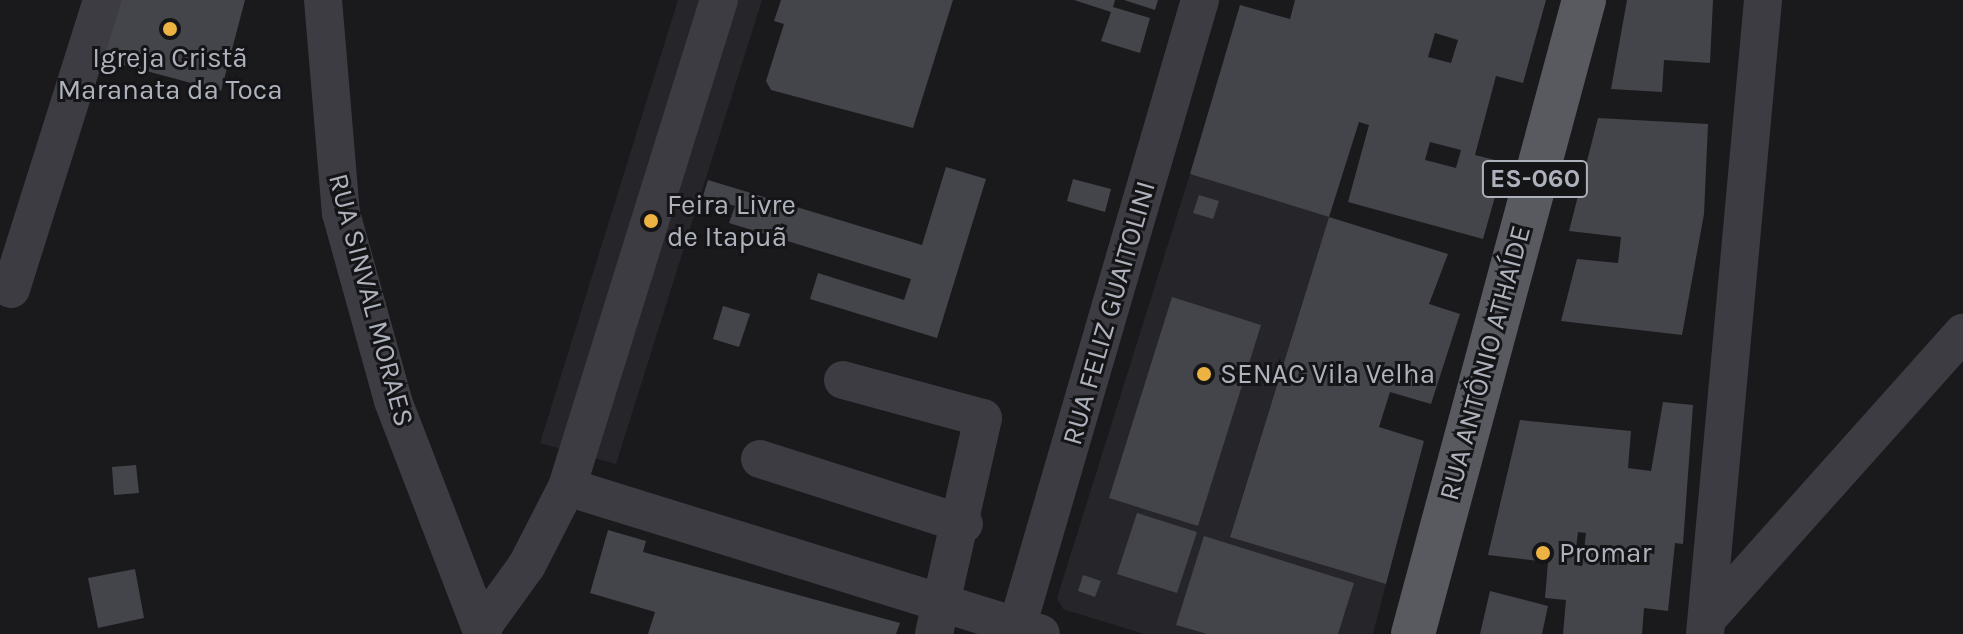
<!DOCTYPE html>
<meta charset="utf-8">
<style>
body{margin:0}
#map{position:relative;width:1963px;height:634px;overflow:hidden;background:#1a1a1d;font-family:Karla,sans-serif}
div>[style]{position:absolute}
.built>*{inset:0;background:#26262a}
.building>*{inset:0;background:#44454a}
.minor>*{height:38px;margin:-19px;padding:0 19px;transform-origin:19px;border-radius:19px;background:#3c3c42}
.major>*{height:44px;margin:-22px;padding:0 22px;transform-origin:22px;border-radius:22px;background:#585a60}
.dots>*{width:22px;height:22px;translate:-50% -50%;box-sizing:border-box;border:4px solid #151518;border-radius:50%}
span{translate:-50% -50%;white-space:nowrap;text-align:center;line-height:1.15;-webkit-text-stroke:6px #151518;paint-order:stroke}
.shield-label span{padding:2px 6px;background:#151518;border:2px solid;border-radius:6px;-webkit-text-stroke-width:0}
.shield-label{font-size:26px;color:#aeb2bc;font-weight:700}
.poi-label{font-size:28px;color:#aeb2bc}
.left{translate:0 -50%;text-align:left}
.street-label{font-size:28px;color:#aeb2bc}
</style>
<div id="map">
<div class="built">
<div style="clip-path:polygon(678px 0,762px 0,616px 464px,540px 443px)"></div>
<div style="clip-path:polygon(1190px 174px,1329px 217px,1230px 536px,1386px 584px,1373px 634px,1144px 634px,1063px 609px,1057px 598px)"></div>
</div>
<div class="building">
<div style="clip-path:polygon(111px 0,245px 0,221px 91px,94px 57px)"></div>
<div style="clip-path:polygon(781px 0,953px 0,913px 128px,771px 90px,766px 81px,784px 24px,774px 21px)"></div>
<div style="clip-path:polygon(1074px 0,1115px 0,1113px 7px,1150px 18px,1140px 53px,1101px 41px,1111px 12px)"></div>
<div style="clip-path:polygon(1124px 0,1158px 0,1155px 10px)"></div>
<div style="clip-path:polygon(evenodd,1295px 0,1546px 0,1523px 83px,1496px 76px,1475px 155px,1495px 160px,1489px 183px,1498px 186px,1483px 239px,1348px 202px,1369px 125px,1359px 122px,1329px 217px,1190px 174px,1240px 5px,1290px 19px,1295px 0,1435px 33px,1458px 40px,1451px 63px,1428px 57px,1435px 33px,1295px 0,1430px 142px,1461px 150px,1456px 168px,1425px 160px,1430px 142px)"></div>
<div style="clip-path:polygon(1627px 0,1713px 0,1710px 63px,1664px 60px,1662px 92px,1611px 89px)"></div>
<div style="clip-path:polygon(1598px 118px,1708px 124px,1704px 214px,1682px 335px,1561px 321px,1577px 259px,1618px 263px,1621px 237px,1569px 231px)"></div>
<div style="clip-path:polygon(946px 167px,986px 179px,937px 338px,810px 299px,818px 273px,904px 300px,911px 279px,729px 223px,735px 206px,703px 196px,708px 180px,922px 245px)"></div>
<div style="clip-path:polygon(1073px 179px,1111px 189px,1105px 212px,1067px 201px)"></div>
<div style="clip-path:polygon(1199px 195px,1219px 201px,1213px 219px,1193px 213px)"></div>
<div style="clip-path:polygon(1329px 217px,1448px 254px,1429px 304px,1460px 314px,1431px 404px,1390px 392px,1379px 427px,1424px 441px,1386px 584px,1230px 537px)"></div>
<div style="clip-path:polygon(1172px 297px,1261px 325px,1198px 526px,1109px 498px)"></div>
<div style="clip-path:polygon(723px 306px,750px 314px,739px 347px,713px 339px)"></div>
<div style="clip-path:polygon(evenodd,1663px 402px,1693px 405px,1683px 544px,1675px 543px,1668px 611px,1644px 608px,1642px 634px,1563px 634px,1566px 600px,1545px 598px,1548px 562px,1488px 555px,1520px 420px,1631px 431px,1628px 468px,1651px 471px,1663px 402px,1578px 532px,1586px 533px,1582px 566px,1574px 565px,1578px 532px)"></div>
<div style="clip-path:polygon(136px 465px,139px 493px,114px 495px,112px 467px)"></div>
<div style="clip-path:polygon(1137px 513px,1197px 532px,1177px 593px,1117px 574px)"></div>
<div style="clip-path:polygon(608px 530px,646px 541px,643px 552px,900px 623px,896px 634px,648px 634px,655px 612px,590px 593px)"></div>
<div style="clip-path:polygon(1204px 536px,1354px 583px,1338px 634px,1207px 634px,1176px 625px)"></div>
<div style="clip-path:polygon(135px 569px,144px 618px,98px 628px,88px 578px)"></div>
<div style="clip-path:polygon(1083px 575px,1101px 581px,1095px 597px,1078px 591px)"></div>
<div style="clip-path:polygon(1490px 591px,1548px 606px,1542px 634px,1480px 634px)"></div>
</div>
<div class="minor">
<div style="left:323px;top:0;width:214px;rotate:85.2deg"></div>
<div style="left:341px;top:213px;width:195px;rotate:74.5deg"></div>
<div style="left:393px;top:401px;width:250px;rotate:68.9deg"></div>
<div style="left:11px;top:289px;width:303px;rotate:-72.5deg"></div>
<div style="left:843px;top:380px;width:145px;rotate:15.2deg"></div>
<div style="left:983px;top:418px;width:221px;rotate:102.8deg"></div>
<div style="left:760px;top:459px;width:214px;rotate:17.7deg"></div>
<div style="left:567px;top:487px;width:496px;rotate:17.2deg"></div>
<div style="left:1707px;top:619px;width:384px;rotate:-48.2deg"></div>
<div style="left:483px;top:626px;width:75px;rotate:-54.2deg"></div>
<div style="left:527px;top:565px;width:88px;rotate:-62.9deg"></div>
<div style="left:567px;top:487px;width:510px;rotate:-72.67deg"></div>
<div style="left:1017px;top:627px;width:653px;rotate:-73.73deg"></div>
<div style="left:1705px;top:634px;width:637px;rotate:-84.77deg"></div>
</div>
<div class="major">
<div style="left:1413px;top:634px;width:657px;rotate:-74.91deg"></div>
</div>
<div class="dots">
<div style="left:170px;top:29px;background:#ecb343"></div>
<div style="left:651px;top:221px;background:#ecb343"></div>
<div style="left:1204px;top:374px;background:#ecb343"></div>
<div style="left:1543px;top:553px;background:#ecb343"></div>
</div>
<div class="shield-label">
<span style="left:1535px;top:179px">ES-060</span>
</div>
<div class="poi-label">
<span style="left:170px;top:74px">Igreja Cristã<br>Maranata da Toca</span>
<span class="left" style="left:667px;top:221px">Feira Livre<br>de Itapuã</span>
<span class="left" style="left:1220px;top:374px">SENAC Vila Velha</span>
<span class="left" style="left:1559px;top:553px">Promar</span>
</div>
<div class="street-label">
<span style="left:371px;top:300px;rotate:75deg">RUA SINVAL MORAES</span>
<span style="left:1109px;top:313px;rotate:-74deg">RUA FELIZ GUAITOLINI</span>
<span style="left:1485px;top:363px;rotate:-75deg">RUA ANTÔNIO ATHAÍDE</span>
</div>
</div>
